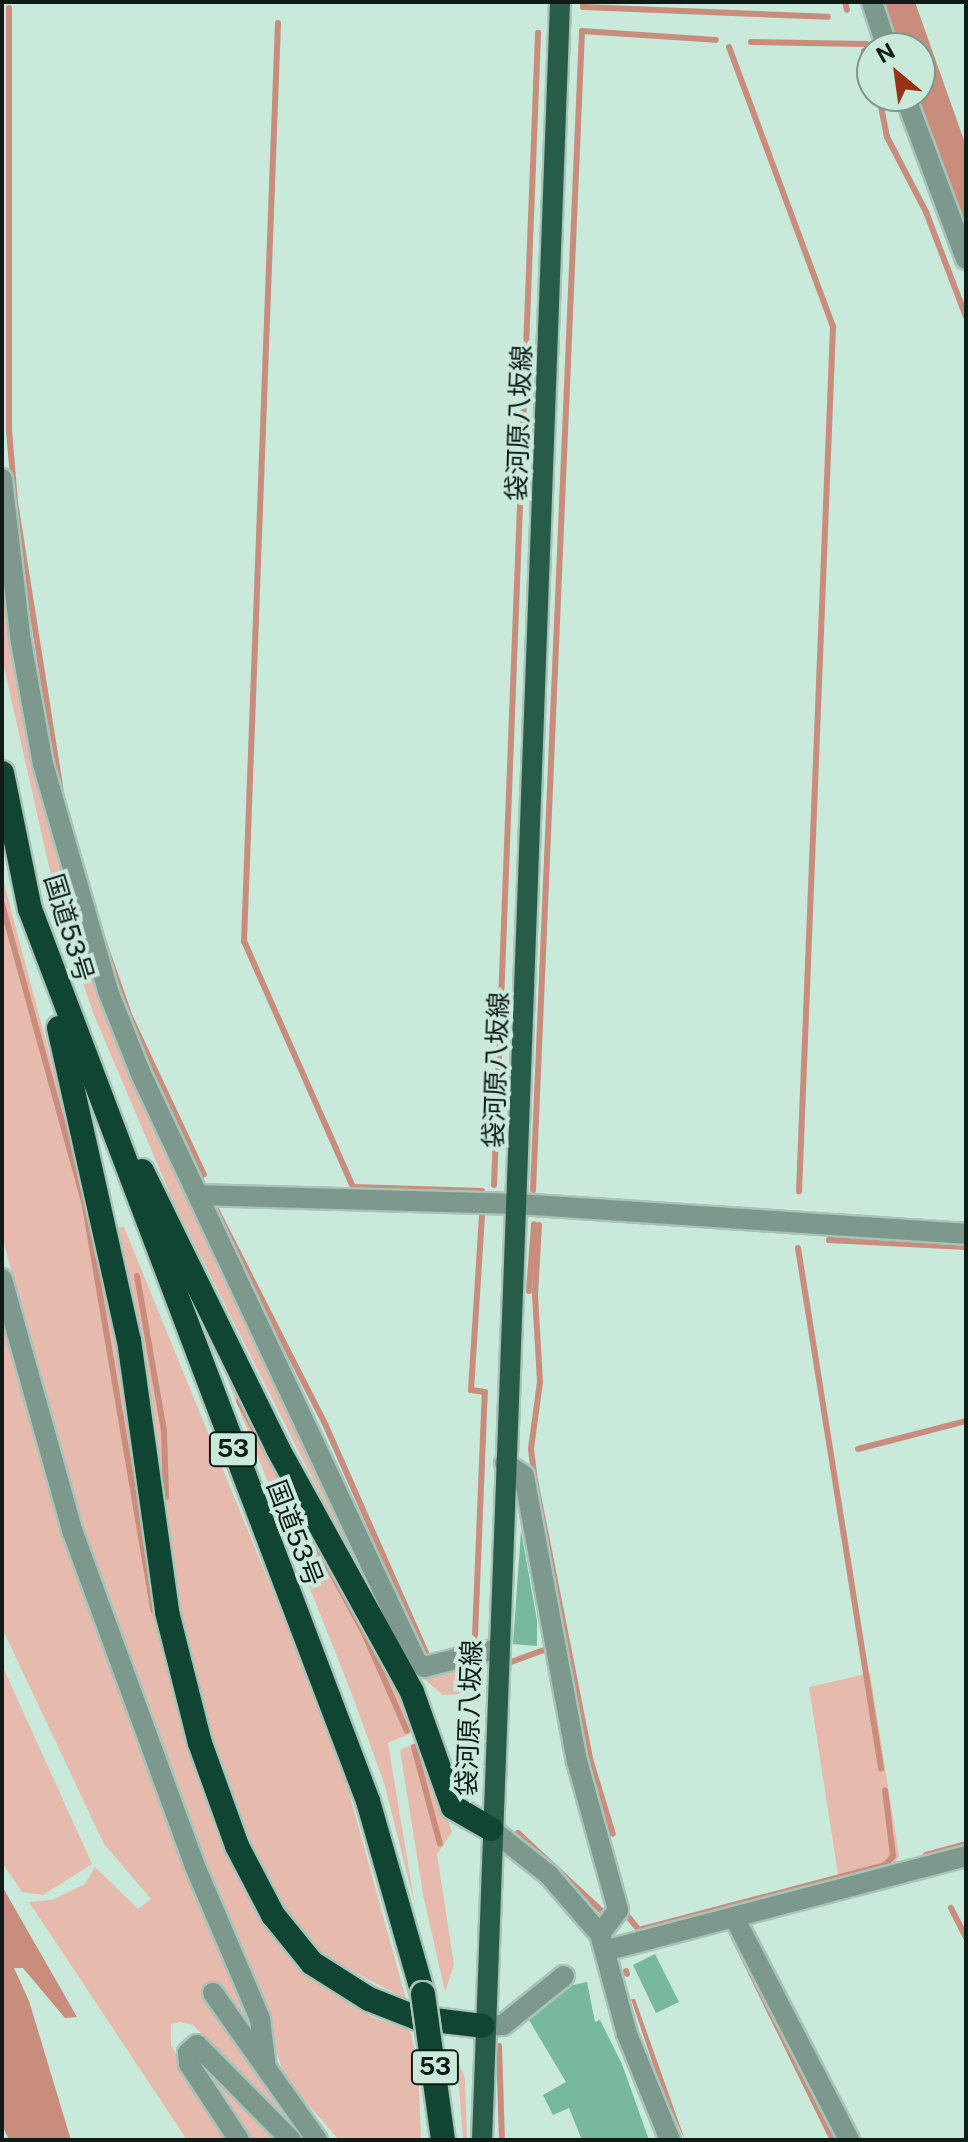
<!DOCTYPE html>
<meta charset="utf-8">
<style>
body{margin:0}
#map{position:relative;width:968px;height:2142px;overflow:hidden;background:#c9e9db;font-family:"Public Sans","Noto Sans JP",sans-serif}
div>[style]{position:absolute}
.green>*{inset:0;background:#e7baae}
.water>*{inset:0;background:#c88d7d}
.stream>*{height:6px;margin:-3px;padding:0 3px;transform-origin:3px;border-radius:3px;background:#c88d7d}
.building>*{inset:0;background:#77b89e}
.roads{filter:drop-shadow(2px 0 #a8c4b8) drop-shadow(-2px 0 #a8c4b8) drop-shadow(0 2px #a8c4b8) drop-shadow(0 -2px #a8c4b8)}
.minor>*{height:20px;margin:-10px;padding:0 10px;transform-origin:10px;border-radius:10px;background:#7d988c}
.major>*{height:20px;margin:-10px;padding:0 10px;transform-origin:10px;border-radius:10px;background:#275c49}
.highway>*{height:24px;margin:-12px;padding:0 12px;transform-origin:12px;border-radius:12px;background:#104433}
.bridges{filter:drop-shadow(2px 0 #a8c4b8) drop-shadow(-2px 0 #a8c4b8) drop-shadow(0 2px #a8c4b8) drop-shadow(0 -2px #a8c4b8)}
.highway-bridge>*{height:24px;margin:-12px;padding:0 12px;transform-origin:12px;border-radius:12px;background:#104433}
span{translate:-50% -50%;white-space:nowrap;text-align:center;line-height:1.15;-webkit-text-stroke:8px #c9e9db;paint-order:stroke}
.shield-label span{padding:2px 6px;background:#c9e9db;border:2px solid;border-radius:6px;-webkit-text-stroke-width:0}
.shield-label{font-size:24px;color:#0f1b16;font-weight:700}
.street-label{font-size:26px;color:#0f1b16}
.frame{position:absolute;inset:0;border:4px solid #0f1b16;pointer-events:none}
.north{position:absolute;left:856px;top:32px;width:80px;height:80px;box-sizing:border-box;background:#c9e9db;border:2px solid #7f978c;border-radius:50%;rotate:331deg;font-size:22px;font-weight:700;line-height:32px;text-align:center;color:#0f1b16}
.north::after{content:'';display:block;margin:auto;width:28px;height:36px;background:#993213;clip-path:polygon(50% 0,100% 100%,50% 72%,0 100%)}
</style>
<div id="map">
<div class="green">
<div style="clip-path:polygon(2px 551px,33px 756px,72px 906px,106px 1006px,322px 1469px,364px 1582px,173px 1201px,94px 1015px,61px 920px,4px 667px)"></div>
<div style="clip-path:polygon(2px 876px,98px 1236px,161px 1634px,194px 1761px,248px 1898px,280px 1947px,309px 1976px,372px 2017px,410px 2030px,418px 2063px,421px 2140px,339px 2140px,285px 2078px,250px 1971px,166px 1770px,121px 1644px,75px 1506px,2px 1236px)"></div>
<div style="clip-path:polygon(118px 1227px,124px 1227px,337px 1749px,406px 1999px,319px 1954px,283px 1909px,257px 1862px,219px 1769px,179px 1613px,141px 1335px)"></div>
<div style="clip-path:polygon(2px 1311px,89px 1610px,173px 1837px,252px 2017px,256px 2038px,216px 1984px,203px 1993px,300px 2140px,193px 2025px,180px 2022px,171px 2024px,171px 2045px,229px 2140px,187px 2140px,29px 1902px,52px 1900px,85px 1884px,95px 1867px,138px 1909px,151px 1899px,104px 1844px,2px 1628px)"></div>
<div style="clip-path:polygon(201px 1313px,418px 1730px,388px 1743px,415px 1906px,385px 1786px,353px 1697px)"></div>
<div style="clip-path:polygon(2px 1665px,92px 1864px,43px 1895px,22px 1892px,2px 1863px)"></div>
<div style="clip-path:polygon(454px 1669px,462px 1692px,459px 1694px,443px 1695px,423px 1678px)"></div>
<div style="clip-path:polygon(870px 1673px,899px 1856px,894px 1865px,839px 1881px,809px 1687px)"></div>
<div style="clip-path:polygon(421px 1740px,452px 1832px,437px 1854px,454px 1965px,445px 1992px,423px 1894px,400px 1750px)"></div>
<div style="clip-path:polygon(457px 2058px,465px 2079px,467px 2140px,463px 2140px)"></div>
<div style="clip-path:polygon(205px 2063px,284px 2140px,246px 2140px,205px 2074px)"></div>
</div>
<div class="water">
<div style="clip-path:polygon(883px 2px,915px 2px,966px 146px,966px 228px,916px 96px,920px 96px,920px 48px,898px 48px)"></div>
<div style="clip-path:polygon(2px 1886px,77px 2017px,65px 2018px,23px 1968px,14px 1968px,29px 2001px,71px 2140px,9px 2140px,2px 2125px)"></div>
<div style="clip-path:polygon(631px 1999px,635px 1999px,685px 2140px,662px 2091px)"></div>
</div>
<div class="stream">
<div style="left:583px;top:2px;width:5px;rotate:90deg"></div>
<div style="left:583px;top:7px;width:245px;rotate:2.3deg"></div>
<div style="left:845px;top:2px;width:8px;rotate:76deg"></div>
<div style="left:9px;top:8px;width:422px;rotate:90deg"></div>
<div style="left:9px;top:430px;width:72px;rotate:85.2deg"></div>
<div style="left:15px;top:502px;width:293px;rotate:81deg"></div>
<div style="left:278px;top:23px;width:919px;rotate:92.12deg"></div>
<div style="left:244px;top:941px;width:269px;rotate:66.1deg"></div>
<div style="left:353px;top:1187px;width:129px;rotate:1.8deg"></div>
<div style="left:751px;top:42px;width:115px;rotate:1deg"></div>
<div style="left:866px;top:44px;width:10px;rotate:53deg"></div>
<div style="left:729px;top:47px;width:299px;rotate:69.6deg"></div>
<div style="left:833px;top:327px;width:865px;rotate:92.25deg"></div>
<div style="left:864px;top:51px;width:26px;rotate:72deg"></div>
<div style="left:879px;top:96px;width:42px;rotate:79deg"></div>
<div style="left:887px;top:137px;width:85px;rotate:62.5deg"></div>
<div style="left:926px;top:212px;width:112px;rotate:69.1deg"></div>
<div style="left:2px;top:904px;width:313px;rotate:74.6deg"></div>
<div style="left:85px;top:1206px;width:410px;rotate:80.4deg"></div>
<div style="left:103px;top:940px;width:82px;rotate:70.7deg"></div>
<div style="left:130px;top:1017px;width:174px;rotate:64.9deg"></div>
<div style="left:494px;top:1185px;width:1153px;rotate:-87.81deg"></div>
<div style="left:533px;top:1190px;width:1160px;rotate:-87.58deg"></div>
<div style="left:582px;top:31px;width:134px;rotate:3.8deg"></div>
<div style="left:216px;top:1209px;width:243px;rotate:63.1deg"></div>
<div style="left:326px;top:1426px;width:248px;rotate:66.2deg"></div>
<div style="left:539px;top:1225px;width:70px;rotate:93.3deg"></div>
<div style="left:535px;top:1295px;width:87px;rotate:86.7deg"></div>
<div style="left:540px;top:1382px;width:68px;rotate:97.7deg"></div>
<div style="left:531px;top:1449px;width:26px;rotate:83deg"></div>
<div style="left:534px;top:1475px;width:289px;rotate:78.8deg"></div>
<div style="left:590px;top:1759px;width:78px;rotate:73deg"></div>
<div style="left:829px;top:1240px;width:137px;rotate:2.9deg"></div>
<div style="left:798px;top:1248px;width:527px;rotate:80.93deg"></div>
<div style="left:137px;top:1276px;width:157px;rotate:80.1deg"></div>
<div style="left:164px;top:1431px;width:66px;rotate:88.3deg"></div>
<div style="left:529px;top:1291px;width:67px;rotate:-85.7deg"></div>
<div style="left:239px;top:1401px;width:261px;rotate:61.7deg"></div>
<div style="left:363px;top:1631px;width:109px;rotate:66.3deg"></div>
<div style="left:858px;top:1449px;width:112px;rotate:-14.5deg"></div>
<div style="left:475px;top:1636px;width:244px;rotate:-87.7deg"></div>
<div style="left:485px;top:1392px;width:14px;rotate:-172deg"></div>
<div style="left:471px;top:1390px;width:176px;rotate:-86.4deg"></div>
<div style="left:511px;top:1662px;width:38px;rotate:-20deg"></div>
<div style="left:414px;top:1747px;width:100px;rotate:75deg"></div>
<div style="left:518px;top:1833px;width:119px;rotate:43deg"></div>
<div style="left:926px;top:1855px;width:41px;rotate:-15.4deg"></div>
<div style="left:951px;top:1908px;width:33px;rotate:63deg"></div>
<div style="left:624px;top:1912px;width:23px;rotate:50deg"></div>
<div style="left:639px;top:1930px;width:254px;rotate:-14.8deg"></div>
<div style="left:885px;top:1865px;width:12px;rotate:-48deg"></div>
<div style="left:893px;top:1856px;width:66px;rotate:-96.9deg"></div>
<div style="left:734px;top:1938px;width:225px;rotate:63.9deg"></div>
<div style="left:626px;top:1971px;width:3px;rotate:72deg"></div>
<div style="left:499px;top:2046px;width:94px;rotate:88.2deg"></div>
</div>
<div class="building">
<div style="clip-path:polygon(521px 1531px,537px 1620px,537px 1646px,513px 1644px)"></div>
<div style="clip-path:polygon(655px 1954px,679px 2002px,656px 2013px,633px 1965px)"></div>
<div style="clip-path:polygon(587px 1982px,595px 2022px,600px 2020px,622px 2064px,649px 2140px,582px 2140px,569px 2108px,553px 2115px,543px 2095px,566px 2082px,529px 2020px,573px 1985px)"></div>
</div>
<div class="roads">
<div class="minor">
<div style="left:872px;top:2px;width:48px;rotate:71.9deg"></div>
<div style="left:905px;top:96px;width:174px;rotate:69.5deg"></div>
<div style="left:2px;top:479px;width:164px;rotate:83.4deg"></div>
<div style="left:21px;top:642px;width:124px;rotate:79.8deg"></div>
<div style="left:43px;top:764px;width:236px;rotate:74deg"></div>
<div style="left:108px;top:991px;width:87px;rotate:68.4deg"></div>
<div style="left:140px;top:1072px;width:650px;rotate:64.89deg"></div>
<div style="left:416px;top:1661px;width:10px;rotate:37deg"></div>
<div style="left:424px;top:1667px;width:75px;rotate:-13.9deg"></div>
<div style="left:198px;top:1195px;width:319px;rotate:1.6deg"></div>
<div style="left:517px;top:1204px;width:450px;rotate:3.8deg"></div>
<div style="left:2px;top:1279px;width:261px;rotate:74.4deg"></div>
<div style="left:72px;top:1530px;width:356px;rotate:69.9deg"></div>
<div style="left:194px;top:1864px;width:168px;rotate:66.9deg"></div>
<div style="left:260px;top:2019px;width:49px;rotate:83deg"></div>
<div style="left:505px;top:1463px;width:23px;rotate:34deg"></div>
<div style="left:524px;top:1476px;width:290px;rotate:79.5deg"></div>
<div style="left:577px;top:1761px;width:155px;rotate:74.6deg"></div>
<div style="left:618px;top:1910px;width:30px;rotate:127deg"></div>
<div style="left:491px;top:1829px;width:74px;rotate:38.4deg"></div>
<div style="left:549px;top:1875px;width:78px;rotate:49.2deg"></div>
<div style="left:600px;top:1934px;width:104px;rotate:74.9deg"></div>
<div style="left:627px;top:2034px;width:114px;rotate:67.9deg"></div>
<div style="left:734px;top:1917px;width:251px;rotate:62.7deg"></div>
<div style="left:608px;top:1950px;width:370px;rotate:-14.7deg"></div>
<div style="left:213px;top:1993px;width:180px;rotate:54.7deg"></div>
<div style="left:483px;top:2026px;width:20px;rotate:-3deg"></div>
<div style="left:503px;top:2025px;width:78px;rotate:-38.8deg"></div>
<div style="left:239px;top:2140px;width:91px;rotate:-123.3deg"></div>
<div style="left:189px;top:2064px;width:11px;rotate:-95deg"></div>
<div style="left:188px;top:2053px;width:12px;rotate:-42deg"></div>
<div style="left:197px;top:2045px;width:134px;rotate:45.3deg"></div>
</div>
<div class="major">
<div style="left:482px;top:2140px;width:2139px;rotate:-87.91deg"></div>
</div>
<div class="highway">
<div style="left:2px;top:773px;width:139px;rotate:78.4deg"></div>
<div style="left:30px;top:909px;width:954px;rotate:69.25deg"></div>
<div style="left:368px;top:1801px;width:201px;rotate:74.1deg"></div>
<div style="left:59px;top:1028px;width:320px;rotate:77.4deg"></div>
<div style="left:129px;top:1340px;width:275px;rotate:82deg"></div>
<div style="left:167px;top:1612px;width:135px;rotate:75.9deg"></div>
<div style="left:200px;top:1743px;width:109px;rotate:70.2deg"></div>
<div style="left:237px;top:1846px;width:78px;rotate:62.4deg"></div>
<div style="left:273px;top:1915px;width:62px;rotate:50.9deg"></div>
<div style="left:312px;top:1963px;width:67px;rotate:32.3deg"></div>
<div style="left:369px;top:1999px;width:52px;rotate:21.6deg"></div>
<div style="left:417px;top:2018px;width:66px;rotate:6.9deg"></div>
<div style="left:142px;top:1171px;width:309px;rotate:63.9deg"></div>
<div style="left:278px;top:1449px;width:277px;rotate:61.1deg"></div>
<div style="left:412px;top:1692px;width:122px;rotate:70.4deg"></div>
<div style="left:453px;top:1807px;width:44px;rotate:30.1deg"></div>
</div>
</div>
<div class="bridges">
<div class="highway-bridge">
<div style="left:423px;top:1994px;width:147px;rotate:82.2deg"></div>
</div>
</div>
<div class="shield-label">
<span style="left:233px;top:1449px">53</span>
<span style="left:435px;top:2067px">53</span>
</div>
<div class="street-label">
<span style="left:519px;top:423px;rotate:-88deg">袋河原八坂線</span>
<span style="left:69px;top:928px;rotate:73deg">国道53号</span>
<span style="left:496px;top:1070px;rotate:-88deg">袋河原八坂線</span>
<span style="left:295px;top:1533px;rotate:69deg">国道53号</span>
<span style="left:469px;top:1718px;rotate:-88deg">袋河原八坂線</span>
</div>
<div class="frame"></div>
<div class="north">N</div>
</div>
